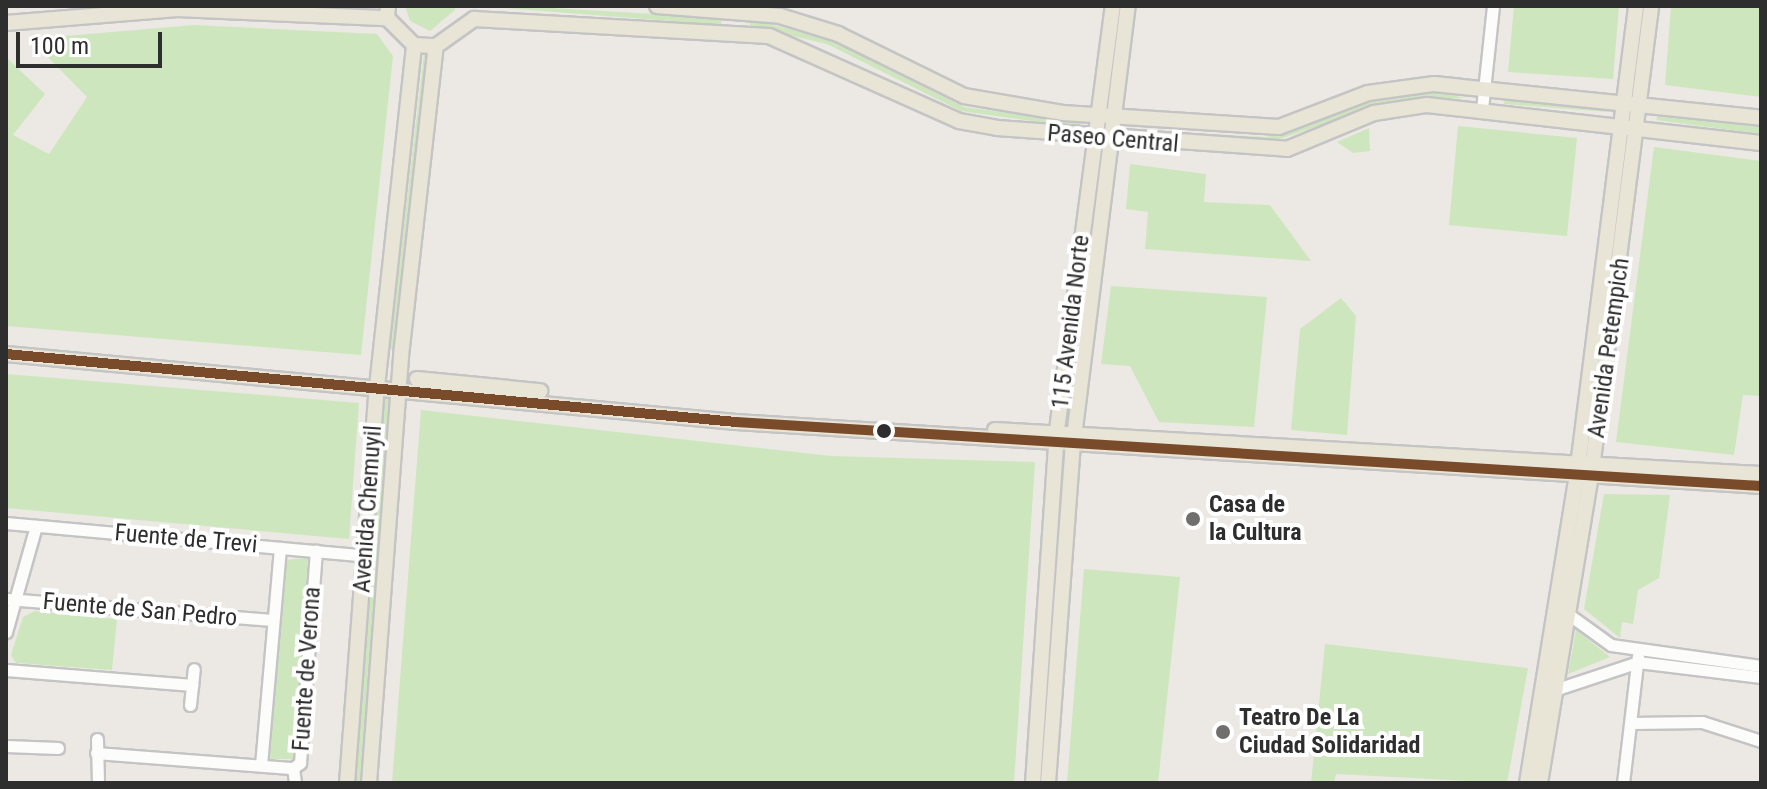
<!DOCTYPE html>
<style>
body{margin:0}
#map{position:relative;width:1767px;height:789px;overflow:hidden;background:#ece8e4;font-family:"Roboto Condensed",sans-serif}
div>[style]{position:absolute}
.green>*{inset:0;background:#cee6be}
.roads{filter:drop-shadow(2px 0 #c5c4c5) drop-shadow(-2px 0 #c5c4c5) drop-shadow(0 2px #c5c4c5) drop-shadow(0 -2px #c5c4c5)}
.minor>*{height:11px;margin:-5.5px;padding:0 5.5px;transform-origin:5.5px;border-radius:5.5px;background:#fcfcfb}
.major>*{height:14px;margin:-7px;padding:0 7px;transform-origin:7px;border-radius:7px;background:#e8e4d6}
.bus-1>*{height:10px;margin:-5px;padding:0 5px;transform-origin:5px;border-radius:5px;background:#7a4b2a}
.dots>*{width:22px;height:22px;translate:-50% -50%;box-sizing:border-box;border:4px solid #fff;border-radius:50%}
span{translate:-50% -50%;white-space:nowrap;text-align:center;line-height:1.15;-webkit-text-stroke:8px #fff;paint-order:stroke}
.street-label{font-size:24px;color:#2e2e2e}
.poi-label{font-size:24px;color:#2e2e2e;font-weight:700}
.left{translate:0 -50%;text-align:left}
.frame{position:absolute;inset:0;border:8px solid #2e2e2e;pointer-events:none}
.scale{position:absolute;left:16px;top:32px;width:146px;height:36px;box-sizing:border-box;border:4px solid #2e2e2e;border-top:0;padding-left:10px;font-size:24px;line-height:28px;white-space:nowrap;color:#2e2e2e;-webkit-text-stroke:6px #fff;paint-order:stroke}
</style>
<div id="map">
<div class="green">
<div style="clip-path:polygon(405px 6px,455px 6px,455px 10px,430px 31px,410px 21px)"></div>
<div style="clip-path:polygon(480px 6px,517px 6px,722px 18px,721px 24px,709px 24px)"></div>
<div style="clip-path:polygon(1514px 6px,1619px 6px,1613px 79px,1508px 72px)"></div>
<div style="clip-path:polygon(1671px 6px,1761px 6px,1761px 97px,1665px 85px)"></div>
<div style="clip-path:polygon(751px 19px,830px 40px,964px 107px,1080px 122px,1081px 128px,961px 111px,827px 44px,750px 26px)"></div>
<div style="clip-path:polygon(194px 25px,377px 34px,393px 56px,361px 355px,6px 326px,6px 57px,45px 94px,13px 135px,49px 154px,87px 97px,30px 39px)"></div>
<div style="clip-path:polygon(424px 52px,427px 53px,393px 351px,390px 348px)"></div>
<div style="clip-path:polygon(1438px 92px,1465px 98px,1396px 100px,1268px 143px,1136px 130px,1267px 137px,1373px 100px)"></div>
<div style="clip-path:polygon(1505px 98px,1607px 107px,1609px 112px,1504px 104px)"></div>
<div style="clip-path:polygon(1659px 113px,1761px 126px,1761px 134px,1656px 120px)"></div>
<div style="clip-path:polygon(1458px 126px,1577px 138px,1567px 236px,1449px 225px)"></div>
<div style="clip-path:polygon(1369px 128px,1370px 151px,1353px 153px,1337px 142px)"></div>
<div style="clip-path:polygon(1654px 147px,1761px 161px,1761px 396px,1743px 395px,1734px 455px,1616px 442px)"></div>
<div style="clip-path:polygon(1101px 153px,1103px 153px,1067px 425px)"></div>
<div style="clip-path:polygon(1130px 164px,1206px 174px,1204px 202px,1270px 205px,1311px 261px,1145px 249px,1148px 212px,1126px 209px)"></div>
<div style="clip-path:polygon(1111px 286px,1267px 297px,1254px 427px,1159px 422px,1130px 366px,1101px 364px)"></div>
<div style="clip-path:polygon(1341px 298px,1356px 316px,1347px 435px,1291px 430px,1300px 329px)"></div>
<div style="clip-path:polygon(6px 374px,359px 403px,349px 539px,6px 508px)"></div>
<div style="clip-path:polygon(392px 392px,360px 783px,354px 783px,385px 397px)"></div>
<div style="clip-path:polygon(421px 410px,831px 456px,1035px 462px,1014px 783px,392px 783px)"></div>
<div style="clip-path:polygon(1604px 494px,1670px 495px,1659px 578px,1638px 590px,1633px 624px,1622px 622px,1620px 638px,1584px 609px)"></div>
<div style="clip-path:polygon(308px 558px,294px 759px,270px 759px,285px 560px)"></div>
<div style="clip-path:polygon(1084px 569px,1180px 577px,1158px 783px,1067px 783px)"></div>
<div style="clip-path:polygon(35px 611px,117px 619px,112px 670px,16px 663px,11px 655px,23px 617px)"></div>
<div style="clip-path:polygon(1576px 630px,1610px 657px,1568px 674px)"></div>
<div style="clip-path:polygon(1325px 644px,1528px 668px,1507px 783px,1336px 774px,1334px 783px,1311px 783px)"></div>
</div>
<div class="roads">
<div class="minor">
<div style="left:1482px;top:109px;width:104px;rotate:-83.9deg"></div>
<div style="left:6px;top:523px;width:362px;rotate:5.2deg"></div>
<div style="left:6px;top:599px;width:268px;rotate:4.5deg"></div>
<div style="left:1568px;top:614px;width:53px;rotate:35.8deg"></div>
<div style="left:1611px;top:645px;width:151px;rotate:8deg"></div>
<div style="left:6px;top:632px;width:110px;rotate:-74.2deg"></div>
<div style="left:6px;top:670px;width:187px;rotate:4.6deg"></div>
<div style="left:1554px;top:690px;width:89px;rotate:-18.4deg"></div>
<div style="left:1638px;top:662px;width:124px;rotate:7deg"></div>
<div style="left:190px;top:705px;width:36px;rotate:-84deg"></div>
<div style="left:1632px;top:723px;width:70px;rotate:-0.8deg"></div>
<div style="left:1702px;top:722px;width:62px;rotate:17.9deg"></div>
<div style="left:97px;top:739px;width:44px;rotate:88.7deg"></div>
<div style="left:6px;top:746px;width:52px;rotate:2.2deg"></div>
<div style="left:96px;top:753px;width:198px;rotate:4.4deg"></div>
<div style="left:261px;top:765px;width:218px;rotate:-85deg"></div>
<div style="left:293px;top:768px;width:9px;rotate:-36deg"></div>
<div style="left:300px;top:763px;width:213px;rotate:-85.7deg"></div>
<div style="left:293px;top:768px;width:15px;rotate:82deg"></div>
<div style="left:1623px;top:783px;width:128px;rotate:-83.3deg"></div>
</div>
<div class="major">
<div style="left:388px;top:6px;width:12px;rotate:95deg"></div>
<div style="left:387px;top:18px;width:38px;rotate:45deg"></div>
<div style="left:414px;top:45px;width:22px;rotate:3deg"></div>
<div style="left:436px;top:46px;width:47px;rotate:-35.4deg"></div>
<div style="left:657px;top:6px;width:123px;rotate:4.6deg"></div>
<div style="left:780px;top:16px;width:61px;rotate:17.2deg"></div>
<div style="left:838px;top:34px;width:140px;rotate:26.2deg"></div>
<div style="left:964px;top:96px;width:100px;rotate:9.7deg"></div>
<div style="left:1063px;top:113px;width:216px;rotate:3.7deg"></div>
<div style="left:1279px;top:127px;width:95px;rotate:-20.9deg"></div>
<div style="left:1368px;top:93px;width:67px;rotate:-7.8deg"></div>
<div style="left:1434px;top:84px;width:329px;rotate:5.9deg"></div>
<div style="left:474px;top:19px;width:295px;rotate:3.3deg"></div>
<div style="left:769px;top:36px;width:208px;rotate:24.1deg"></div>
<div style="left:959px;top:121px;width:39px;rotate:10deg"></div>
<div style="left:997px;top:128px;width:291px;rotate:4.1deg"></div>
<div style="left:1287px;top:149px;width:94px;rotate:-22.5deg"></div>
<div style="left:1374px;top:113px;width:54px;rotate:-8.6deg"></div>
<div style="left:1427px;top:105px;width:336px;rotate:6.5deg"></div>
<div style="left:6px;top:23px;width:172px;rotate:-4.7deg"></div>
<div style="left:177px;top:9px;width:210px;rotate:2.5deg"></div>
<div style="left:6px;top:354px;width:733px;rotate:5.32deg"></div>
<div style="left:736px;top:422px;width:1027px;rotate:3.57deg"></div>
<div style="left:417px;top:379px;width:124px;rotate:5.6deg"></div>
<div style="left:995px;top:430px;width:767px;rotate:3.29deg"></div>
<div style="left:347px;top:783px;width:388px;rotate:-85.7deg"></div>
<div style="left:376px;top:396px;width:353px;rotate:-83.8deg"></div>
<div style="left:369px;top:783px;width:437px;rotate:-85.7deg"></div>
<div style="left:402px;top:347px;width:303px;rotate:-83.6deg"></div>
<div style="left:1033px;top:783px;width:354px;rotate:-86.1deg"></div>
<div style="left:1057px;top:430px;width:428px;rotate:-82.5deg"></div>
<div style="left:1048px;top:783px;width:339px;rotate:-85.8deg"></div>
<div style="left:1073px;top:445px;width:442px;rotate:-82.9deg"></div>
<div style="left:1527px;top:783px;width:313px;rotate:-80.8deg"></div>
<div style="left:1577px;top:474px;width:472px;rotate:-82.8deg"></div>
<div style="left:1540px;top:783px;width:311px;rotate:-80.6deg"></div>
<div style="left:1591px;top:476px;width:474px;rotate:-82.7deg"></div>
</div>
</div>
<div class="bus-1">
<div style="left:6px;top:354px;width:733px;rotate:5.32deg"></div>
<div style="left:736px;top:422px;width:1027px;rotate:3.57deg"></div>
</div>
<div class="dots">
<div style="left:884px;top:431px;background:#2e2e2e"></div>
<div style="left:1193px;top:519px;background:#706f6e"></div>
<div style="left:1223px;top:732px;background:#706f6e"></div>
</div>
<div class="street-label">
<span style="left:1113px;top:139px;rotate:5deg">Paseo Central</span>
<span style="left:1071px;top:322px;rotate:-83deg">115 Avenida Norte</span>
<span style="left:1609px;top:348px;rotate:-82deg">Avenida Petempich</span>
<span style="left:368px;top:509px;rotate:-86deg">Avenida Chemuyil</span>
<span style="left:186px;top:539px;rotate:5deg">Fuente de Trevi</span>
<span style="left:140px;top:610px;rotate:5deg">Fuente de San Pedro</span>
<span style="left:307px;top:669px;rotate:-86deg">Fuente de Verona</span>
</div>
<div class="poi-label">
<span class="left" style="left:1209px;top:519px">Casa de<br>la Cultura</span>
<span class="left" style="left:1239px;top:732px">Teatro De La<br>Ciudad Solidaridad</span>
</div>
<div class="frame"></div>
<div class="scale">100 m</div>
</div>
